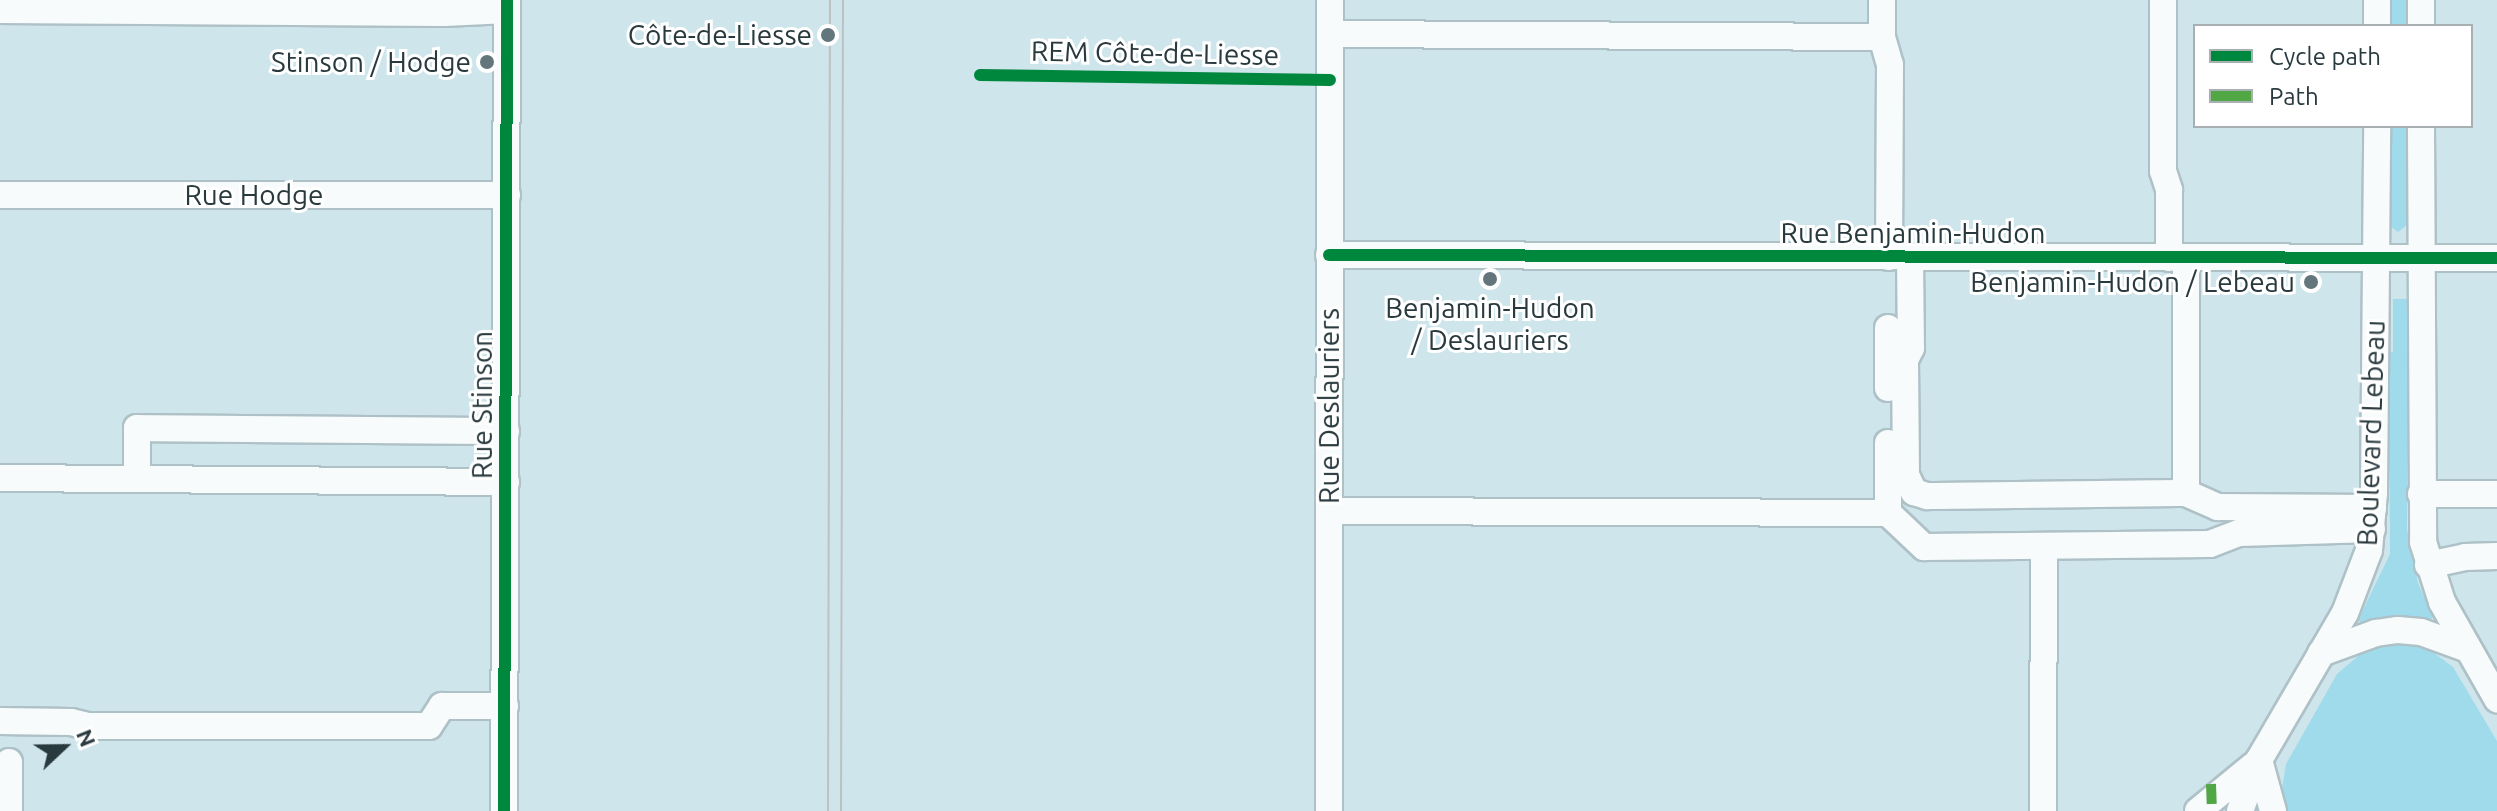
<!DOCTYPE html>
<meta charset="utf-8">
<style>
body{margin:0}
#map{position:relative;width:2497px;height:811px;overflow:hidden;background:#cee5ec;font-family:Ubuntu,sans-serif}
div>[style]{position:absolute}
.green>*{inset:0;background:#a0dbeb}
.roads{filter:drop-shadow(2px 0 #aec1c6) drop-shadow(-2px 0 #aec1c6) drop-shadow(0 2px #aec1c6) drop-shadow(0 -2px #aec1c6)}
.minor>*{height:26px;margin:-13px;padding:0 13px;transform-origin:13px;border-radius:13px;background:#f8fbfc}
.tram>*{height:2px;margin:-1px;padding:0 1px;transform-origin:1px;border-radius:1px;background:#bcc1c3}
.quiet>*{height:10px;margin-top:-5px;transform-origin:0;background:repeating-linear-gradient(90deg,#51a646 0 20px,transparent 0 30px)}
.cycleway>*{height:12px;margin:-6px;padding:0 6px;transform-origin:6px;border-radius:6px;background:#00873e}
.dots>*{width:22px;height:22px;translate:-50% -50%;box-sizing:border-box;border:4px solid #fff;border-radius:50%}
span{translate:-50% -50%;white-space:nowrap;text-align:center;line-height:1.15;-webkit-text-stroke:6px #fff;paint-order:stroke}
.poi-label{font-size:28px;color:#293a3f}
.right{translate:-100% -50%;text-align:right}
.street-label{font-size:28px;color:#293a3f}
.legend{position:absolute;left:2193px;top:24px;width:280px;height:104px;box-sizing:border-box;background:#fff;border:2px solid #a9b0b2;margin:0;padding:10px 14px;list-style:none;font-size:24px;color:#293a3f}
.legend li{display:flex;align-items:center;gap:16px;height:40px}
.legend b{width:40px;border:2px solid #a9b0b2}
.north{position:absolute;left:24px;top:707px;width:80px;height:80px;-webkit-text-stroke:6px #fff;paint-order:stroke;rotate:68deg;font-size:22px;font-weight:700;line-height:32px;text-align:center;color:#293a3f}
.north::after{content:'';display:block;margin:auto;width:28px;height:36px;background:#293a3f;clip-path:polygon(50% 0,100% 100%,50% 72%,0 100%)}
</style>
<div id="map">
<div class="green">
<div style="clip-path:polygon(2390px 0,2408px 0,2408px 26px,2390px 26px)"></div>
<div style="clip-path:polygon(2390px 126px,2407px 126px,2407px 225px,2398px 232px,2391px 227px,2390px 221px)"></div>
<div style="clip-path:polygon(2393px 299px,2408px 299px,2407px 529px,2418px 583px,2433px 617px,2429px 622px,2399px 618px,2362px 624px,2358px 620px,2390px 554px,2389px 352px,2393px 352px)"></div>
<div style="clip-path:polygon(2402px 643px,2430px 650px,2453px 667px,2497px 741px,2497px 811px,2286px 811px,2282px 789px,2286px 764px,2337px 674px,2365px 650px)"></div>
</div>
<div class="roads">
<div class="minor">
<div style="left:1882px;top:0;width:37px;rotate:90deg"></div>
<div style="left:1882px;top:37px;width:29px;rotate:74deg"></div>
<div style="left:1890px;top:65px;width:192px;rotate:90.3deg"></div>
<div style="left:2163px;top:0;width:171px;rotate:90deg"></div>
<div style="left:2163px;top:171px;width:20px;rotate:72deg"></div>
<div style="left:2169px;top:190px;width:68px;rotate:90deg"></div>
<div style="left:0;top:10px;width:444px;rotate:0.4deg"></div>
<div style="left:444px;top:13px;width:63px;rotate:-2.7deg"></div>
<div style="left:2377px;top:26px;width:26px;rotate:-90deg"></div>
<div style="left:2421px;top:26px;width:26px;rotate:-90deg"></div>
<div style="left:1330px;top:34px;width:552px;rotate:0.31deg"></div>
<div style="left:2421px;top:126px;width:416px;rotate:89.7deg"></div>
<div style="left:2423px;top:542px;width:63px;rotate:72.4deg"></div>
<div style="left:2442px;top:602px;width:112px;rotate:60.4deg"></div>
<div style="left:0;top:195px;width:507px"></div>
<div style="left:1329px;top:255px;width:1168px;rotate:0.15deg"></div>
<div style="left:1910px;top:257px;width:91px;rotate:89.4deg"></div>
<div style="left:1911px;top:348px;width:13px;rotate:117deg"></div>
<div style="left:1905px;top:360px;width:115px;rotate:89.5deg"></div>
<div style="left:1906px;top:475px;width:19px;rotate:65deg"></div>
<div style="left:1914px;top:492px;width:14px;rotate:17deg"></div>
<div style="left:1927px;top:496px;width:259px;rotate:-0.7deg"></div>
<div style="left:2186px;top:493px;width:235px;rotate:-90deg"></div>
<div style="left:1888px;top:328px;width:60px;rotate:90deg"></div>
<div style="left:0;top:478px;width:506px;rotate:0.45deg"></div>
<div style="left:137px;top:479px;width:51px;rotate:-90deg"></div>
<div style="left:137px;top:428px;width:369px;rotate:0.5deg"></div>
<div style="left:2186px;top:493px;width:35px;rotate:24deg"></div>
<div style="left:2218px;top:507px;width:155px;rotate:0.4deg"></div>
<div style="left:2421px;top:494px;width:76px"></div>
<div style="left:1329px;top:511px;width:559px;rotate:0.2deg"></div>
<div style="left:1888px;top:513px;width:70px;rotate:-90deg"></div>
<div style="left:1888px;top:513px;width:50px;rotate:43.4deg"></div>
<div style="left:1924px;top:547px;width:286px;rotate:-0.6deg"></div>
<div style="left:2210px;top:544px;width:31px;rotate:-21deg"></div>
<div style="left:2239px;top:533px;width:133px;rotate:-1.7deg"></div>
<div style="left:2428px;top:565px;width:38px;rotate:-12deg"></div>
<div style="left:2465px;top:557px;width:32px;rotate:-2deg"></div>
<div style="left:2321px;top:653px;width:59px;rotate:-20deg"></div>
<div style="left:2376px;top:633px;width:22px;rotate:-8deg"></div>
<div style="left:2398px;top:630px;width:23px;rotate:5deg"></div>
<div style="left:2421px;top:632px;width:50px;rotate:19.9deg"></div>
<div style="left:0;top:721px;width:71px;rotate:0.8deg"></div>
<div style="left:71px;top:722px;width:17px;rotate:13deg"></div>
<div style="left:88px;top:726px;width:341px"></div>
<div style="left:429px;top:726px;width:24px;rotate:-57deg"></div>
<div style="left:442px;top:706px;width:63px"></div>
<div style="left:2259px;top:760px;width:53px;rotate:74.6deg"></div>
<div style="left:9px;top:762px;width:49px;rotate:90deg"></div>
<div style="left:504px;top:811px;width:811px;rotate:-89.79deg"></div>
<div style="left:1329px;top:811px;width:811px;rotate:-89.93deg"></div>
<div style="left:2043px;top:811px;width:265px;rotate:-89.8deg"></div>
<div style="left:2198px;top:811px;width:72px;rotate:-39.4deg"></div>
<div style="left:2240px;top:811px;width:54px;rotate:-69.6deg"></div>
<div style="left:2259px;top:760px;width:170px;rotate:-59.7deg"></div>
<div style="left:2345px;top:613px;width:67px;rotate:-69.1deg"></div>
<div style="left:2369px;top:550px;width:57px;rotate:-85deg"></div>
<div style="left:2374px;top:493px;width:367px;rotate:-89.5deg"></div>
</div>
</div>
<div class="tram">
<div style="left:828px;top:811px;width:811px;rotate:-89.86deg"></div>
<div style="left:841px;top:811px;width:811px;rotate:-89.86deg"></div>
</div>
<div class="quiet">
<div style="left:2211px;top:784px;width:27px;rotate:88deg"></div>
</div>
<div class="cycleway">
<div style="left:980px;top:75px;width:350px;rotate:0.8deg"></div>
<div style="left:1329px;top:255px;width:1168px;rotate:0.15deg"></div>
<div style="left:504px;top:811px;width:811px;rotate:-89.79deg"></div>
</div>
<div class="dots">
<div style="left:828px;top:35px;background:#63767c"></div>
<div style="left:487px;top:62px;background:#63767c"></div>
<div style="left:1490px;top:279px;background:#63767c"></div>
<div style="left:2311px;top:282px;background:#63767c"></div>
</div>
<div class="poi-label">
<span class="right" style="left:812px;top:35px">Côte-de-Liesse</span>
<span class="right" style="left:471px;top:62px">Stinson / Hodge</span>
<span class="right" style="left:2295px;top:282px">Benjamin-Hudon / Lebeau</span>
<span style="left:1490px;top:324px">Benjamin-Hudon<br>/ Deslauriers</span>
</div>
<div class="street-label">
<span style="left:1155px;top:53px;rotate:1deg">REM Côte-de-Liesse</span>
<span style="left:254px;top:195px">Rue Hodge</span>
<span style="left:1913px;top:233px">Rue Benjamin-Hudon</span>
<span style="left:482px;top:405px;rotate:-90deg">Rue Stinson</span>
<span style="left:1329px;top:406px;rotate:-90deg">Rue Deslauriers</span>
<span style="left:2371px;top:433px;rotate:-88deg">Boulevard Lebeau</span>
</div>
<ul class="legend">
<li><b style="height:10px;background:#00873e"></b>Cycle path</li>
<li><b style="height:10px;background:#51a646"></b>Path</li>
</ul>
<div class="north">N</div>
</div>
